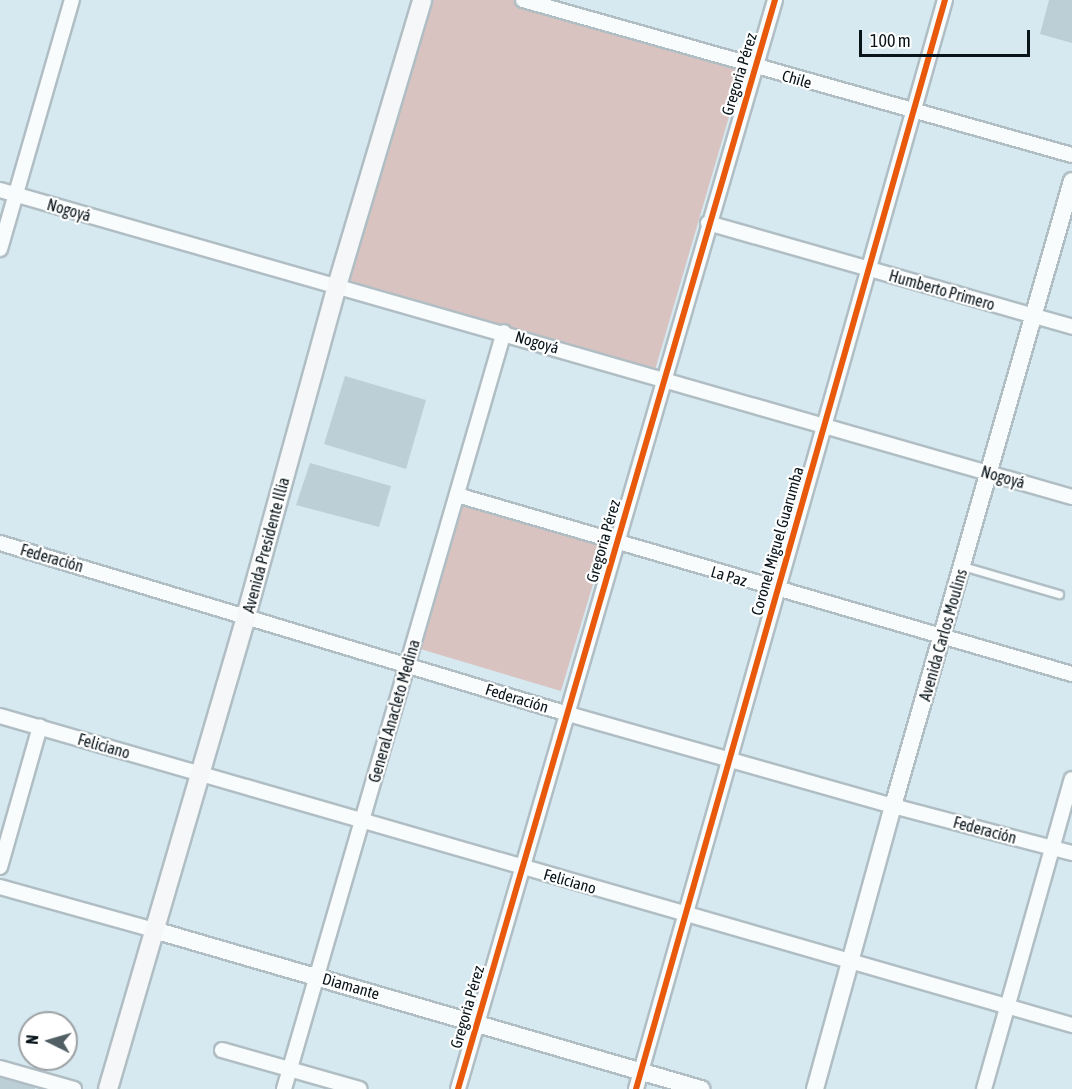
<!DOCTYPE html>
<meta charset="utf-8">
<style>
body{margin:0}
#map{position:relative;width:1072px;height:1089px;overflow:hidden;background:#d6e8f0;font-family:"Asap Condensed",sans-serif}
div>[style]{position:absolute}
.green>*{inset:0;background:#d8c3c0}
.building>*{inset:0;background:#bccfd7}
.roads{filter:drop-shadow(2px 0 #b0bec4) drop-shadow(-2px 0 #b0bec4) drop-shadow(0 2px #b0bec4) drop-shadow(0 -2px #b0bec4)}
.service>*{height:7px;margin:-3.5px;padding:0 3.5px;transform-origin:3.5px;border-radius:3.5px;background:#f9fcfd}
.minor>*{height:14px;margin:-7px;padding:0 7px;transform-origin:7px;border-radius:7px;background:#f9fcfd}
.tertiary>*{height:16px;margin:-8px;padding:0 8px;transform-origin:8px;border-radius:8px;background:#f9fcfd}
.secondary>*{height:18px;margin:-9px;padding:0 9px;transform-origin:9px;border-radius:9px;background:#f5f7f8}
.cycleway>*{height:6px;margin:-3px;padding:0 3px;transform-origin:3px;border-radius:3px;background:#e8590c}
span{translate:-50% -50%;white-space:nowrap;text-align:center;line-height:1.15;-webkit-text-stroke:4.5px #fff;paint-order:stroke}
.street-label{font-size:16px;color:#09151a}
.north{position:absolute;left:18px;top:1011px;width:60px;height:60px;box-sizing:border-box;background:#fff;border:2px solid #9da1a3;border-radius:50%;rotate:275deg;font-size:16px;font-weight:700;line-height:24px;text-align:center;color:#09151a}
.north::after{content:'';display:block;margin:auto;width:21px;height:27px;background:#515f65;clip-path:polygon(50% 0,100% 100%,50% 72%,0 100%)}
.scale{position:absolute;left:859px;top:30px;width:171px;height:27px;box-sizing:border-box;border:3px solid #09151a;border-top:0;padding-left:8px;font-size:18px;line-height:21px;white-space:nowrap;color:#09151a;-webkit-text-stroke:4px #fff;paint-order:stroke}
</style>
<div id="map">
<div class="green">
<div style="clip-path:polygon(431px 0,531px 0,745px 62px,655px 370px,349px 281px)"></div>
<div style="clip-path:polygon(460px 501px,605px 544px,561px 691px,417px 648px)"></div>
</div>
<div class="building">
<div style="clip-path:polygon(1049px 0,1072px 0,1072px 43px,1040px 34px)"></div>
<div style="clip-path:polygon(345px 376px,426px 400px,406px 469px,324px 444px)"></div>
<div style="clip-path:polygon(310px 463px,391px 486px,379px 527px,296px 505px)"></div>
<div style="clip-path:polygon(0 1077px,35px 1087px,35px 1089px,0 1089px)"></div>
</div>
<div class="roads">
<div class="service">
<div style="left:963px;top:566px;width:100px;rotate:16.3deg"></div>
</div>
<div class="minor">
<div style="left:523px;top:0;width:570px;rotate:15.77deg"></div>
<div style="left:0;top:190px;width:1115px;rotate:15.98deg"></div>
<div style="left:708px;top:223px;width:379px;rotate:15.9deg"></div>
<div style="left:0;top:249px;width:259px;rotate:-73.9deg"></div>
<div style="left:457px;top:495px;width:641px;rotate:16.23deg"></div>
<div style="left:0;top:543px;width:593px;rotate:16.75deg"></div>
<div style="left:568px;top:714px;width:338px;rotate:15.8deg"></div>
<div style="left:893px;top:806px;width:185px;rotate:14.7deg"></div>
<div style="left:0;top:716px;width:1116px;rotate:16.08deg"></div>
<div style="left:0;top:867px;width:146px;rotate:-74.1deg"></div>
<div style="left:0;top:887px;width:160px;rotate:15.6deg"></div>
<div style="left:222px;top:1050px;width:143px;rotate:15.8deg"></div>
<div style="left:0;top:1068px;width:77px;rotate:15.8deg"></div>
<div style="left:284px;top:1089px;width:788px;rotate:-73.8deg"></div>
<div style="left:458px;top:1089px;width:1134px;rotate:-73.77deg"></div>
<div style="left:636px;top:1089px;width:1132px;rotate:-74.16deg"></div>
<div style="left:984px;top:1089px;width:322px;rotate:-74.2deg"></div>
</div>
<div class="tertiary">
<div style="left:154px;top:930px;width:570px;rotate:16.21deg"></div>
<div style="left:815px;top:1089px;width:294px;rotate:-74.6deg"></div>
<div style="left:893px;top:806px;width:650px;rotate:-74.02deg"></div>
</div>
<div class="secondary">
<div style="left:108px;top:1089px;width:493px;rotate:-73.7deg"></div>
<div style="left:246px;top:616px;width:342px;rotate:-74.6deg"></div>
<div style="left:337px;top:286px;width:298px;rotate:-73.4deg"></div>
</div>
</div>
<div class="cycleway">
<div style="left:458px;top:1089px;width:1134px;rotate:-73.77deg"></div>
<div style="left:636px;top:1089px;width:1132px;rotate:-74.16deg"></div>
</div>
<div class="street-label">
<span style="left:739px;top:74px;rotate:-73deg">Gregoria Pérez</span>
<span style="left:797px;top:79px;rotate:16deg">Chile</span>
<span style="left:69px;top:210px;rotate:16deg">Nogoyá</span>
<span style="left:942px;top:290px;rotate:16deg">Humberto Primero</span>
<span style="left:537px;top:342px;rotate:16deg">Nogoyá</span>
<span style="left:1003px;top:477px;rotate:16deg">Nogoyá</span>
<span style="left:603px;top:541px;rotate:-74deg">Gregoria Pérez</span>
<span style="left:777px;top:541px;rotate:-74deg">Coronel Miguel Guarumba</span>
<span style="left:266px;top:545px;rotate:-75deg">Avenida Presidente Illia</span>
<span style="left:52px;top:558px;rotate:16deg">Federación</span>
<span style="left:729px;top:576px;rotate:16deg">La Paz</span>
<span style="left:943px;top:635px;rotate:-74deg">Avenida Carlos Moulins</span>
<span style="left:517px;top:698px;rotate:17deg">Federación</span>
<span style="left:394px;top:711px;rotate:-74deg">General Anacleto Medina</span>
<span style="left:104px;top:746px;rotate:16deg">Feliciano</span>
<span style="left:985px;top:830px;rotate:15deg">Federación</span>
<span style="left:570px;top:881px;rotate:16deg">Feliciano</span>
<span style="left:351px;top:986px;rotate:16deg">Diamante</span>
<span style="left:467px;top:1007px;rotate:-74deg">Gregoria Pérez</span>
</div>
<div class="north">N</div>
<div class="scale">100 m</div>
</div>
